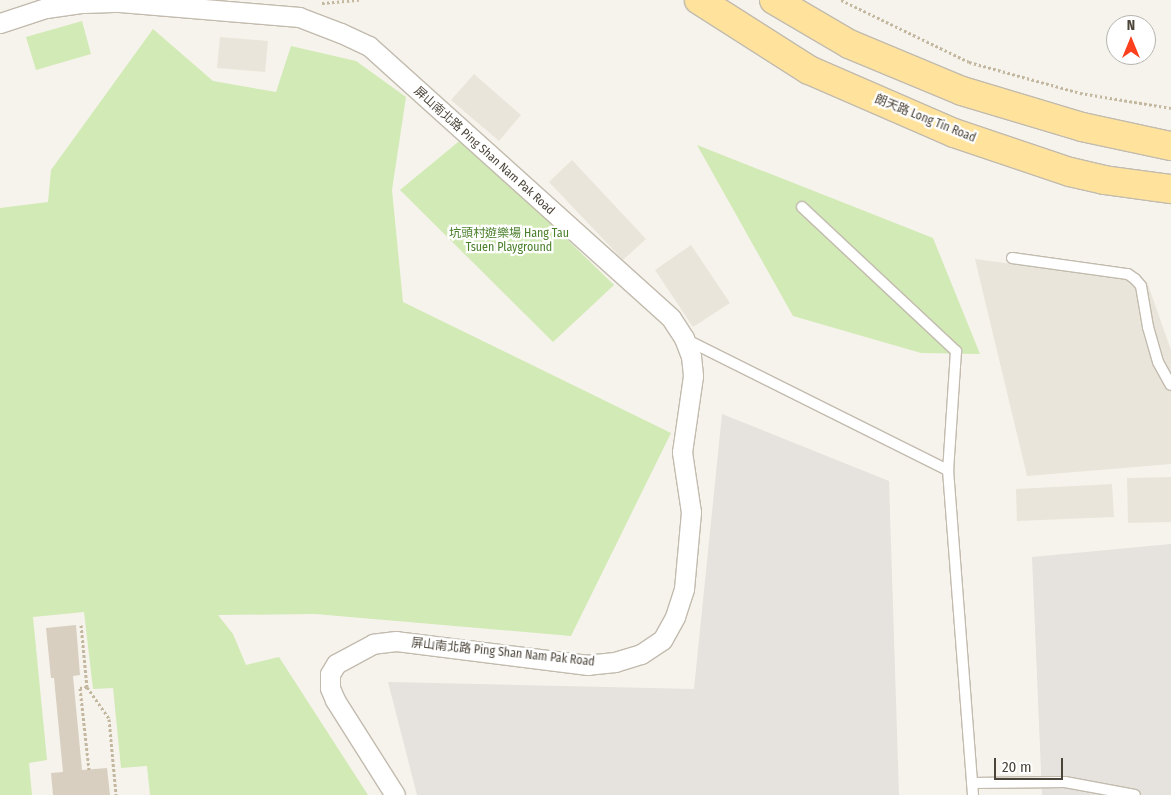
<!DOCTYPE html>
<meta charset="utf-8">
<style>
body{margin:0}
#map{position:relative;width:1171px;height:795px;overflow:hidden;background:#f6f3ec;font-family:"Fira Sans Condensed","Noto Sans TC",sans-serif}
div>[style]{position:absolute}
.residential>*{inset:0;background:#eae5da}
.industrial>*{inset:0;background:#e6e2dd}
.green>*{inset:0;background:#d2eab5}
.building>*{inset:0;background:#d8cfc1}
.path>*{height:3px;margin-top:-1.5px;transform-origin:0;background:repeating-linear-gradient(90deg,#c4b79f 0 2.5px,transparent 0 5px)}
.roads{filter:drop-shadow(1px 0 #c2bbae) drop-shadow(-1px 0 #c2bbae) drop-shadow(0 1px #c2bbae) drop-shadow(0 -1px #c2bbae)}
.lane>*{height:10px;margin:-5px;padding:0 5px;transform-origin:5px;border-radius:5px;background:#fff}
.street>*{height:19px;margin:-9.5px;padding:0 9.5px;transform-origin:9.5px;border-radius:9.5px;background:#fff}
.primary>*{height:28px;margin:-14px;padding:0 14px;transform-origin:14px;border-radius:14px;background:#ffe39c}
span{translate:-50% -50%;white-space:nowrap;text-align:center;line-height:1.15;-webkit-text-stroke:4.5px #fff;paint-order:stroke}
.street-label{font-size:12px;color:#4b4439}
.park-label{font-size:12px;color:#4a7f2a}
.north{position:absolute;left:1106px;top:15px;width:50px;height:50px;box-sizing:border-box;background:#fff;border:1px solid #b7b4b0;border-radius:50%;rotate:0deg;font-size:14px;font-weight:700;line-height:20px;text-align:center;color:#4b4439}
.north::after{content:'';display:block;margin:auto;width:18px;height:22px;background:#fc3f1d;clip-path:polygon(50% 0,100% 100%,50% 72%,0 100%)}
.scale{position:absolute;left:994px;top:758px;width:69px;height:22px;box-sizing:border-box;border:2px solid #4b4439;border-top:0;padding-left:6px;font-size:15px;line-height:18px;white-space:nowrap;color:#4b4439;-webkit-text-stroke:4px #fff;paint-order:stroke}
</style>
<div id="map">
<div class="residential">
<div style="clip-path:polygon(220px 37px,268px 41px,265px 72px,217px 68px)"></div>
<div style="clip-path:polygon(474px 74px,521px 115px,499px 141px,451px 100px)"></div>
<div style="clip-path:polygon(572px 160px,646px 239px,623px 260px,549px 182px)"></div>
<div style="clip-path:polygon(691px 245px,730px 303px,693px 327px,655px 270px)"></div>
<div style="clip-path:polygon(975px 259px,1147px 282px,1171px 350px,1171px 464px,1027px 476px)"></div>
<div style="clip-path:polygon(1171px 477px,1171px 522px,1128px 523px,1127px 478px)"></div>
<div style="clip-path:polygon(1112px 484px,1114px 517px,1017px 521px,1016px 489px)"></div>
</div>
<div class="industrial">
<div style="clip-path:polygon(722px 414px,889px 481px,899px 795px,417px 795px,388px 682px,694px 689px)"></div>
<div style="clip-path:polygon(1171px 544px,1171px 795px,1042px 795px,1032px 557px)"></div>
</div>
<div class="green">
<div style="clip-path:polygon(82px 21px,91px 54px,36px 70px,26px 37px)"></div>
<div style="clip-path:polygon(153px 29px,213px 81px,276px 92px,291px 46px,356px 61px,406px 97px,392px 190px,403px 302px,671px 433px,571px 636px,315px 614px,218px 615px,233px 634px,246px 665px,279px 657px,368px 795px,150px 795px,147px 766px,121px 768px,113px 688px,93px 689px,84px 612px,33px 617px,47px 760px,29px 763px,32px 795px,0 795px,0 208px,48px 202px,51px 170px)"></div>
<div style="clip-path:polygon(463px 138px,614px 285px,553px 342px,400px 190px)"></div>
<div style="clip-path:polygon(697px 145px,933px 238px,980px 354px,921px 353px,793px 316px)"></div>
</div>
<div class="building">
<div style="clip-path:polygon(76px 625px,80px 675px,73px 676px,82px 770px,107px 768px,110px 795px,53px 795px,51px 773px,63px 772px,54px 678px,51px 678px,46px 628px)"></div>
</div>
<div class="path">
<div style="left:841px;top:0;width:142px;rotate:25.8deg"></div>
<div style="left:969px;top:62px;width:115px;rotate:15.6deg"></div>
<div style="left:1080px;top:93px;width:92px;rotate:9.4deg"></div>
<div style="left:322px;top:3px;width:37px;rotate:-5deg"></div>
<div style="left:81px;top:625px;width:62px;rotate:84.5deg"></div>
<div style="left:87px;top:687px;width:39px;rotate:55deg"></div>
<div style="left:109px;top:719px;width:76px;rotate:84.7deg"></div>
<div style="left:87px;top:687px;width:7px;rotate:172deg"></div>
<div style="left:80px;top:688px;width:82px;rotate:83.7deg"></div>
</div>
<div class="roads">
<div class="lane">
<div style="left:802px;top:207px;width:211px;rotate:43.1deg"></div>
<div style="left:956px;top:351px;width:119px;rotate:93.8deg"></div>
<div style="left:948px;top:470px;width:326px;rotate:85.6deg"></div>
<div style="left:1012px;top:258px;width:117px;rotate:7.9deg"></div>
<div style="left:1128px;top:274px;width:9px;rotate:36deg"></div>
<div style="left:1135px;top:279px;width:9px;rotate:49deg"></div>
<div style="left:1141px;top:286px;width:42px;rotate:80.3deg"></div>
<div style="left:1148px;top:327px;width:36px;rotate:74deg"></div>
<div style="left:1158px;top:362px;width:26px;rotate:61deg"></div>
<div style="left:685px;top:339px;width:294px;rotate:26.5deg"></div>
<div style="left:972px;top:783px;width:93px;rotate:-0.6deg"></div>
<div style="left:1065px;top:782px;width:71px;rotate:10.5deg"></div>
</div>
<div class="street">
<div style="left:0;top:23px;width:48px;rotate:-18.1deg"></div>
<div style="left:46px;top:8px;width:37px;rotate:-8deg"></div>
<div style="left:83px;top:3px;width:37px;rotate:-2deg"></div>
<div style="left:120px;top:2px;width:180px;rotate:4.8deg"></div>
<div style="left:299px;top:17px;width:45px;rotate:20.9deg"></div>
<div style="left:341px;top:33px;width:31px;rotate:25deg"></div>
<div style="left:369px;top:46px;width:406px;rotate:42deg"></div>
<div style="left:671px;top:318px;width:24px;rotate:57deg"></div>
<div style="left:684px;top:338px;width:19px;rotate:69deg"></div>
<div style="left:691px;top:356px;width:20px;rotate:84deg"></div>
<div style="left:693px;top:376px;width:77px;rotate:98.2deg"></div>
<div style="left:682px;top:452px;width:61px;rotate:81.5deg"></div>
<div style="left:691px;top:512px;width:77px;rotate:95.2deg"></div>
<div style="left:684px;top:589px;width:29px;rotate:108deg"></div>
<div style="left:675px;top:617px;width:26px;rotate:119deg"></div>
<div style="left:662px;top:640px;width:25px;rotate:146deg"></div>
<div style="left:641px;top:654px;width:27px;rotate:163deg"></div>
<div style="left:615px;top:662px;width:27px;rotate:174deg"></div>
<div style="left:588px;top:665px;width:193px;rotate:-172.9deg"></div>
<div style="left:396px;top:641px;width:23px;rotate:173deg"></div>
<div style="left:373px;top:644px;width:42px;rotate:151.6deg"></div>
<div style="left:336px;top:664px;width:12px;rotate:121deg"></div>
<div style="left:330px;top:674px;width:14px;rotate:90deg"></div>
<div style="left:330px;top:688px;width:13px;rotate:67deg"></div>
<div style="left:335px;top:700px;width:112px;rotate:57.7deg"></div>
</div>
<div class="primary">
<div style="left:699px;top:0;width:130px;rotate:32.5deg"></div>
<div style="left:809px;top:70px;width:158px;rotate:23.5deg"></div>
<div style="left:954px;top:133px;width:122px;rotate:18.6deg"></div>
<div style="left:1070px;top:172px;width:35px;rotate:13deg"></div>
<div style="left:1104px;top:180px;width:68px;rotate:7.7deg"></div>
<div style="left:774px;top:0;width:87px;rotate:30.4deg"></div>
<div style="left:849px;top:44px;width:122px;rotate:22.6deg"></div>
<div style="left:962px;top:91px;width:125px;rotate:16.7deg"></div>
<div style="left:1082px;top:127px;width:91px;rotate:12.1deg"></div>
</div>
</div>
<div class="street-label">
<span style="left:925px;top:119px;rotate:22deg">朗天路 Long Tin Road</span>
<span style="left:484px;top:151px;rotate:42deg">屏山南北路 Ping Shan Nam Pak Road</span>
<span style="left:503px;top:653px;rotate:6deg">屏山南北路 Ping Shan Nam Pak Road</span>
</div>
<div class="park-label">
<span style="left:509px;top:241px">坑頭村遊樂場 Hang Tau<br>Tsuen Playground</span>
</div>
<div class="north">N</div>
<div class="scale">20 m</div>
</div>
